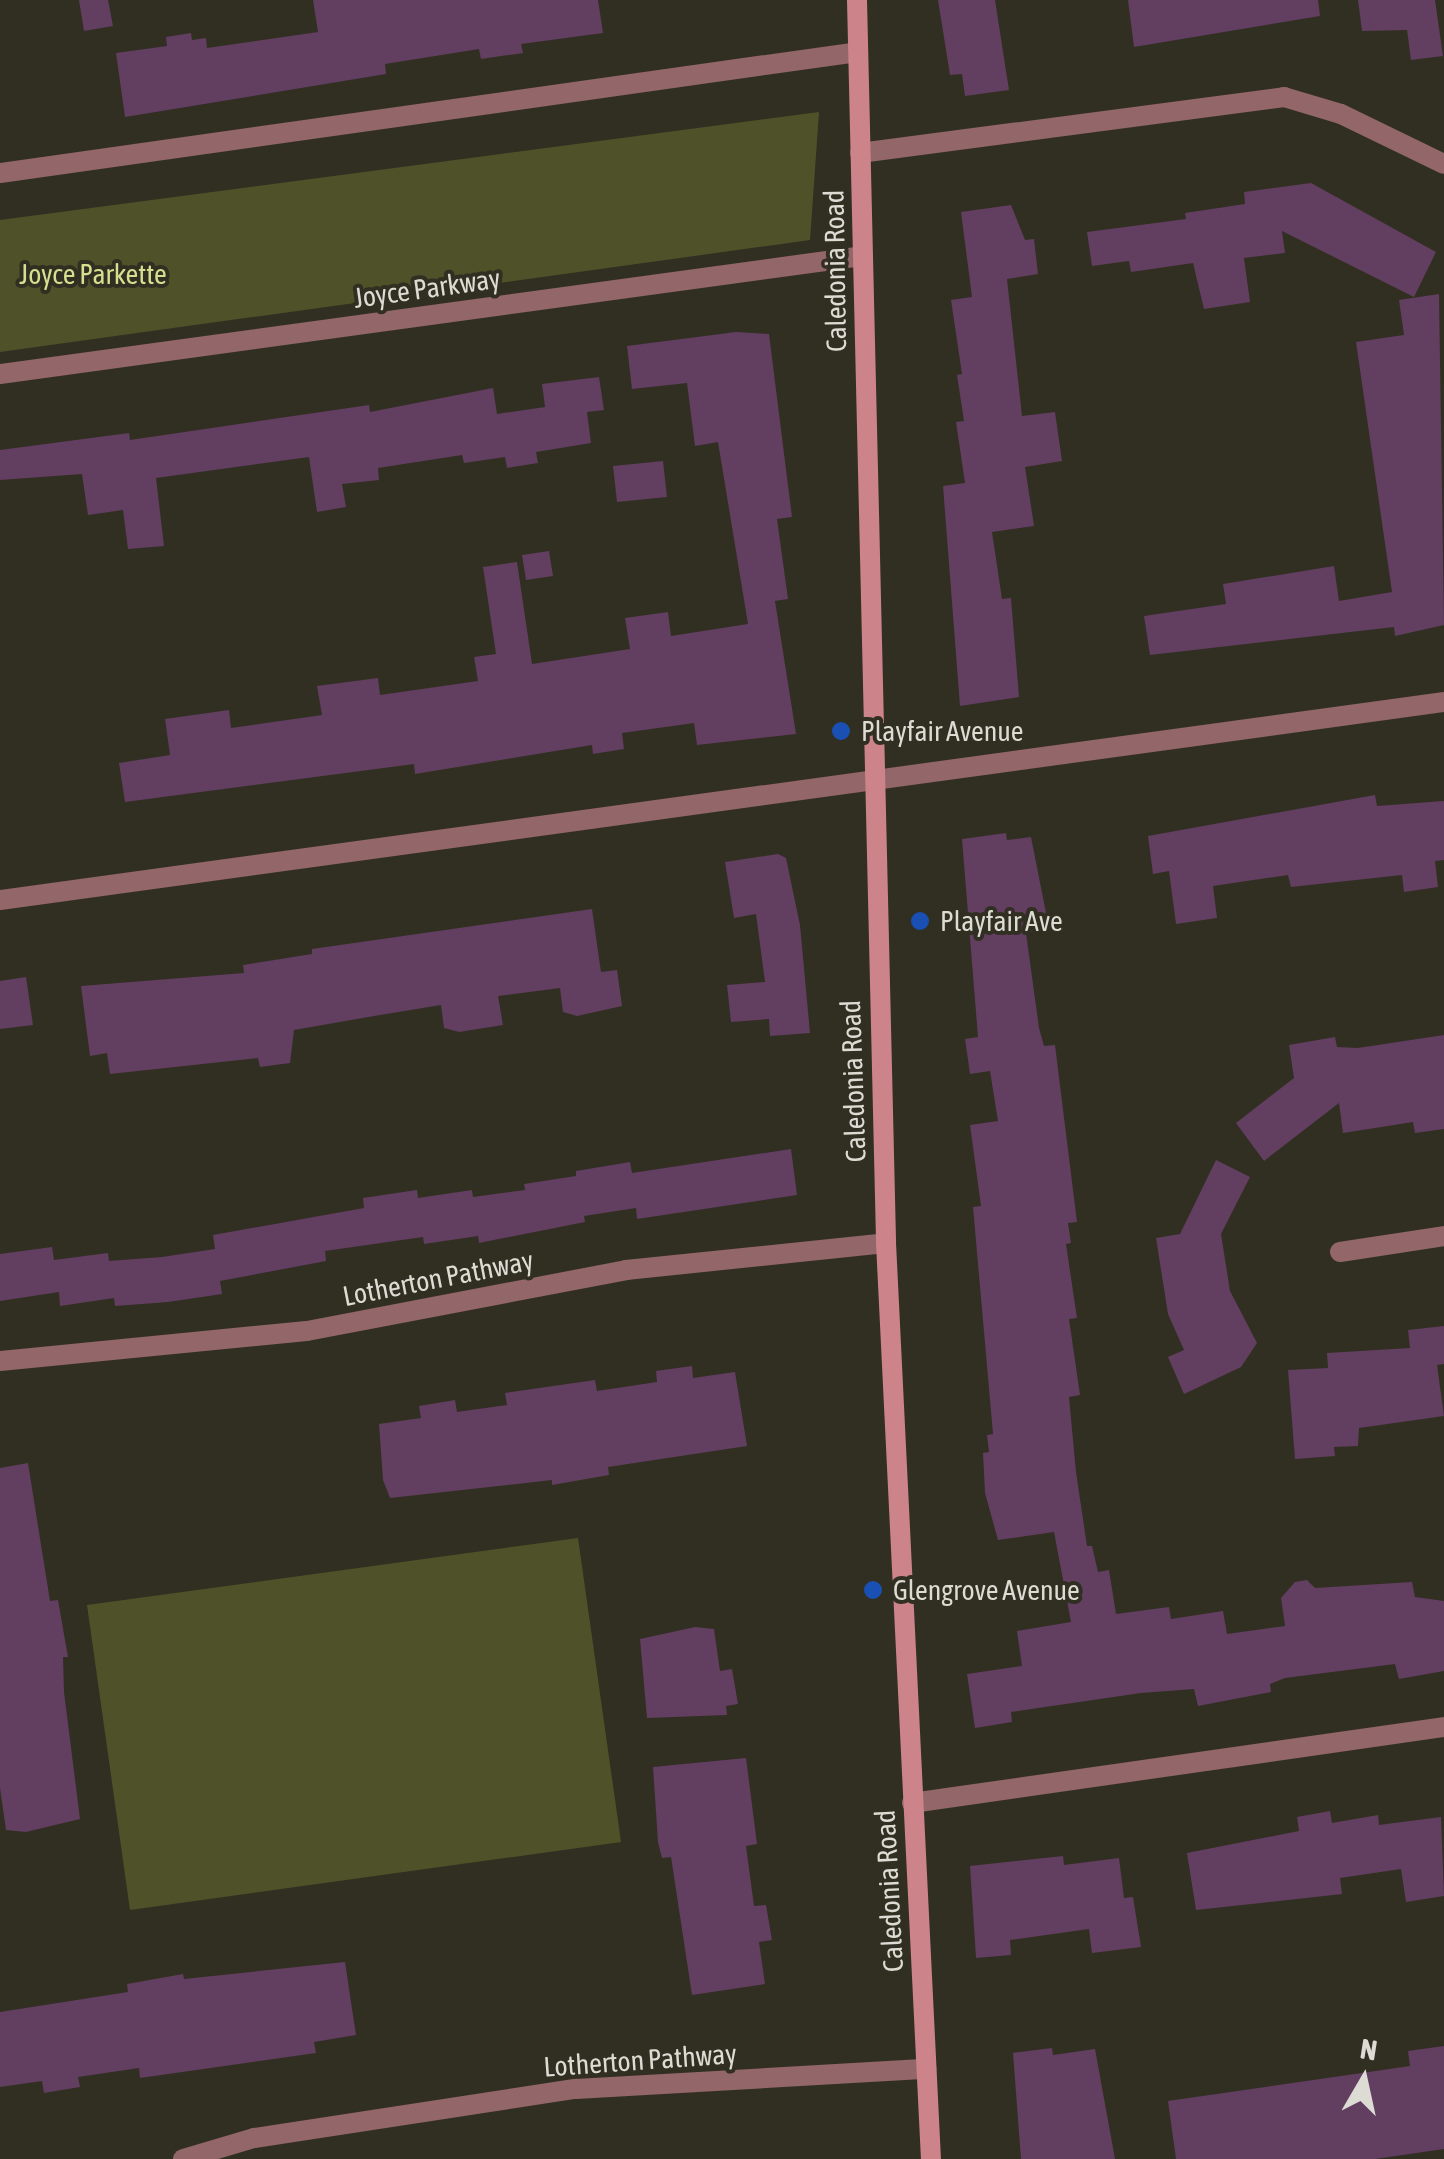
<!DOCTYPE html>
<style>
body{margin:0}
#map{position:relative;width:1444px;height:2159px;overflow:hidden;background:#312f22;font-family:"Asap Condensed",sans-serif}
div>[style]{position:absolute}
.green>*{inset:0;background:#4f5228}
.building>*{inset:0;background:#623e60}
.street>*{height:20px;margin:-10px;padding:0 10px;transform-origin:10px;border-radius:10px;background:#936669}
.secondary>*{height:20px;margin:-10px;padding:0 10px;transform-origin:10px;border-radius:10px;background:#cc848a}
.dots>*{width:28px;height:28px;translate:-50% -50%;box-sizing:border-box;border:5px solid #312f22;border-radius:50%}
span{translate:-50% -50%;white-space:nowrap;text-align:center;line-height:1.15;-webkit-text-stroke:8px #312f22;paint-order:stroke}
.street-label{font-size:28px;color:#dddcd4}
.park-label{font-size:28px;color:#d7de8f}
.poi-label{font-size:28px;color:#dddcd4}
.left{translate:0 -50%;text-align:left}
.north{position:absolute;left:1314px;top:2029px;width:100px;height:100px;-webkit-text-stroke:8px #312f22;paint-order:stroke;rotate:9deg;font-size:28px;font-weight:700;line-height:40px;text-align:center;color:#dddcd4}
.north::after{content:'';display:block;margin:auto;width:35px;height:45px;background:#dddcd4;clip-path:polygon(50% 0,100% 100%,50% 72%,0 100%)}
</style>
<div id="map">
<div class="green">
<div style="clip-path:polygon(819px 112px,810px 240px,0 352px,0 220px)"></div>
<div style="clip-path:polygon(578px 1538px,621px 1842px,130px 1910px,87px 1605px)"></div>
</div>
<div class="building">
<div style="clip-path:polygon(79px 0,108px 0,113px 26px,84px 31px)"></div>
<div style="clip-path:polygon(313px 0,598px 0,603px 33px,521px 44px,523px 53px,481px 59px,479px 49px,385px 64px,386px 74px,125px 117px,116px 53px,167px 46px,166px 37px,191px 33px,192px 40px,206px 38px,207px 48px,318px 32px)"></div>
<div style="clip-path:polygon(938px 0,995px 0,1009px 90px,965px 96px,962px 74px,950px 75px)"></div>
<div style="clip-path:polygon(1128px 0,1318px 0,1320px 16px,1134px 47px)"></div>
<div style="clip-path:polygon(1358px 0,1435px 0,1443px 56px,1411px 60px,1407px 30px,1362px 31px)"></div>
<div style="clip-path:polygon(1311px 183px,1436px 252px,1414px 297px,1282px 231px,1285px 253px,1244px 258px,1250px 302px,1204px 309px,1193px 263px,1131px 272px,1129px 261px,1092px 266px,1087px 232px,1186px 219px,1185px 213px,1245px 204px,1244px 192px)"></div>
<div style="clip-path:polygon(1011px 205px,1025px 240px,1034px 239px,1038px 274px,1007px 279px,1022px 416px,1055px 412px,1062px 461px,1025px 467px,1034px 526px,992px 532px,1002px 599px,1011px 598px,1019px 697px,960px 706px,943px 486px,965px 483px,956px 422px,964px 421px,957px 375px,962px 374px,951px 300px,972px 297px,961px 212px)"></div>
<div style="clip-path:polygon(1439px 294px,1444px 625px,1395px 636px,1394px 627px,1150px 655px,1144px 616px,1226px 604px,1223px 584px,1334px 566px,1339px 601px,1392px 592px,1356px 342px,1404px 335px,1399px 300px)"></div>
<div style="clip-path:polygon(736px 332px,769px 334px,792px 517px,777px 519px,788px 599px,775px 601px,796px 734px,697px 745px,694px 723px,622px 733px,624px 749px,593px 754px,592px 745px,415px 774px,414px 764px,125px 802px,119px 763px,170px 755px,165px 719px,229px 710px,231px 728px,322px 715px,317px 686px,378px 678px,380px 695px,478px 681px,474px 657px,496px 654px,483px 567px,517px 562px,532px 664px,630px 649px,625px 618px,668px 612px,671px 636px,748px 624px,718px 442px,695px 446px,687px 383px,632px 389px,627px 346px)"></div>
<div style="clip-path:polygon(599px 377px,604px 410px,587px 412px,591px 443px,536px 452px,538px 463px,507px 468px,505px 457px,464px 463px,462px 455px,378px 468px,379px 480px,342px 484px,346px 507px,317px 512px,309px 457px,156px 478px,164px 546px,128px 549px,123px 510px,88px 515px,82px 474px,0 480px,0 450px,129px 433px,130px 440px,369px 405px,370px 412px,493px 388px,497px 414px,545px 407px,542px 384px)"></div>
<div style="clip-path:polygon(663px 461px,667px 497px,617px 502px,613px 466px)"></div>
<div style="clip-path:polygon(549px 551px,553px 576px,526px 580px,522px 555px)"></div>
<div style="clip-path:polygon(1375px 795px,1377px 806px,1444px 801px,1444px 860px,1435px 861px,1438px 887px,1404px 892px,1402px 875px,1291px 887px,1288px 875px,1213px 886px,1217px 918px,1176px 924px,1169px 871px,1153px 874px,1148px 836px)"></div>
<div style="clip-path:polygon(1006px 833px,1007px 840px,1031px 837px,1049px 928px,1026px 933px,1039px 1028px,1044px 1046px,1055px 1045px,1077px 1222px,1068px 1223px,1071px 1243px,1066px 1244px,1077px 1318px,1069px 1319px,1080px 1395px,1069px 1397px,1076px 1472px,1087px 1546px,1092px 1546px,1098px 1572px,1109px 1570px,1116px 1614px,1169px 1607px,1171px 1619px,1223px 1611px,1227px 1634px,1285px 1626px,1281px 1598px,1295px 1582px,1307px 1580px,1315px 1588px,1412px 1582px,1415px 1597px,1444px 1601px,1444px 1671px,1399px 1679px,1395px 1664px,1285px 1678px,1270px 1684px,1271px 1692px,1198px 1706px,1194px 1689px,1141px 1693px,1011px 1712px,1012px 1722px,975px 1728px,967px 1674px,1022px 1666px,1017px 1631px,1071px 1622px,1054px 1532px,998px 1540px,985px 1493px,983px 1453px,989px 1452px,987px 1435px,993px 1434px,973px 1207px,981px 1206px,970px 1125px,998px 1121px,990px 1071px,970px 1074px,965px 1039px,978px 1037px,962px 839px)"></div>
<div style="clip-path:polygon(778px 854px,786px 858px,800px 925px,810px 1033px,770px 1036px,769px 1019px,731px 1022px,727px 985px,765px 982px,756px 914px,734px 918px,725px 862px)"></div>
<div style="clip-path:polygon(592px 909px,601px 972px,617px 970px,622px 1006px,577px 1016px,563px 1012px,560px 988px,498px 996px,503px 1025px,459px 1032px,444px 1028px,441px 1005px,374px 1016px,294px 1030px,290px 1063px,260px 1067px,258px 1058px,110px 1074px,107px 1053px,90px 1056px,81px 986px,244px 973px,243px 965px,312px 954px,312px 949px)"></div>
<div style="clip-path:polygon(26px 977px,33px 1025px,0 1029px,0 981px)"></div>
<div style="clip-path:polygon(1444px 1035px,1444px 1129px,1415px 1133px,1413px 1122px,1343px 1133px,1339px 1103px,1264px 1161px,1236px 1123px,1294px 1078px,1289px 1045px,1335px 1037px,1337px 1047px,1358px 1048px)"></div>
<div style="clip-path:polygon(791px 1149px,797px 1195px,637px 1219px,636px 1208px,584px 1216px,585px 1222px,479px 1243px,478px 1236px,424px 1244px,423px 1237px,325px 1251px,326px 1261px,220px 1281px,222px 1294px,168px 1302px,115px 1306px,114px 1298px,60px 1306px,59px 1292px,0 1301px,0 1254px,52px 1247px,54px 1260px,108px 1253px,109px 1261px,162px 1257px,215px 1249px,213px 1235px,364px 1208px,363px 1198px,417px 1190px,418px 1198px,472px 1190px,473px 1197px,525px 1190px,524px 1184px,576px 1176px,576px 1171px,630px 1162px,632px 1173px)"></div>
<div style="clip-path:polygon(1216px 1160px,1250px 1177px,1221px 1234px,1230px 1291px,1257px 1343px,1241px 1367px,1184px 1394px,1168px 1357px,1184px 1350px,1168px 1314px,1156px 1238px,1180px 1234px)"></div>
<div style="clip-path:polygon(1444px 1326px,1444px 1364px,1437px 1365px,1444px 1416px,1359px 1428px,1358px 1446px,1334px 1447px,1335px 1456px,1295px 1459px,1288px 1370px,1328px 1368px,1327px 1353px,1410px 1348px,1408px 1330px)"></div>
<div style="clip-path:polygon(692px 1366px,693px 1378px,735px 1372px,747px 1446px,608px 1467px,609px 1475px,552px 1485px,552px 1480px,390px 1498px,383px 1480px,379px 1424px,421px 1418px,419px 1406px,455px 1400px,457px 1412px,507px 1405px,505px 1393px,595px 1380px,597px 1391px,657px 1382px,656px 1371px)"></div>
<div style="clip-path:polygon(28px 1463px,50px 1601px,58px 1600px,68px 1657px,63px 1657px,64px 1692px,80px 1819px,26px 1832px,6px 1830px,0 1788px,0 1468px)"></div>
<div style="clip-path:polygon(695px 1627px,714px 1629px,720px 1671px,732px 1669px,738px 1704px,726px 1706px,727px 1715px,647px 1718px,640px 1639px)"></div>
<div style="clip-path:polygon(746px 1758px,757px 1844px,746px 1846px,754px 1906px,766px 1905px,772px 1940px,759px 1942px,765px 1984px,692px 1995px,671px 1857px,662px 1858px,658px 1842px,653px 1767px)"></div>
<div style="clip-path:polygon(1330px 1811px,1332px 1823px,1378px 1815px,1379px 1825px,1441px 1817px,1444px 1896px,1406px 1902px,1401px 1869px,1340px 1878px,1342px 1894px,1196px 1910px,1187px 1853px,1299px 1831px,1297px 1817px)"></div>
<div style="clip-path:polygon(1063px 1856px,1064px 1865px,1119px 1858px,1124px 1898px,1133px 1897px,1141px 1947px,1092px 1953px,1089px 1929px,1010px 1940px,1011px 1955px,976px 1958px,970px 1866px)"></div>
<div style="clip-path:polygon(345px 1962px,356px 2035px,314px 2042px,316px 2053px,140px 2078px,139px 2068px,78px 2077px,80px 2087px,44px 2093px,42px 2081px,0 2087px,0 2012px,128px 1992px,127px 1984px,183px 1974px,184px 1979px)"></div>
<div style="clip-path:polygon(1444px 2046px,1444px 2149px,1375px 2159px,1176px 2159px,1168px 2101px,1410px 2066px,1408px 2051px)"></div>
<div style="clip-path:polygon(1052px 2048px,1053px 2055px,1095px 2049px,1115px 2159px,1021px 2159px,1013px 2053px)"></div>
</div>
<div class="street">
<div style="left:860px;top:153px;width:428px;rotate:-7.5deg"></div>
<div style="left:1284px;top:97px;width:59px;rotate:16.6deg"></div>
<div style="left:1341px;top:114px;width:114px;rotate:25.9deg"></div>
<div style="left:0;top:173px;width:866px;rotate:-8.03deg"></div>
<div style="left:0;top:374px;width:870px;rotate:-7.79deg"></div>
<div style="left:0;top:900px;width:1458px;rotate:-7.81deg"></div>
<div style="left:1340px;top:1252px;width:105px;rotate:-8.7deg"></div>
<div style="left:0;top:1361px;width:308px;rotate:-5.6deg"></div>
<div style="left:307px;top:1331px;width:325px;rotate:-10.8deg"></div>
<div style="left:626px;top:1270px;width:261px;rotate:-5.9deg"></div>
<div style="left:912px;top:1803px;width:537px;rotate:-8.13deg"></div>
<div style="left:183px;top:2159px;width:74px;rotate:-16.5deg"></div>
<div style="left:254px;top:2138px;width:326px;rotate:-8.7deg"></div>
<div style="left:576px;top:2089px;width:351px;rotate:-3.3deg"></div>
</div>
<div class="secondary">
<div style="left:857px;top:0;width:1243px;rotate:88.66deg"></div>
<div style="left:886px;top:1243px;width:917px;rotate:87.19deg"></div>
</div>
<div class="dots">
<div style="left:841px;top:731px;background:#1a4fb4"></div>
<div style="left:920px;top:921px;background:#1a4fb4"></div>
<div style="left:873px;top:1590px;background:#1a4fb4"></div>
</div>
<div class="street-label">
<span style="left:835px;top:271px;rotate:-91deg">Caledonia Road</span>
<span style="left:427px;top:288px;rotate:-8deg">Joyce Parkway</span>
<span style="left:853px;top:1081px;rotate:-92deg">Caledonia Road</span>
<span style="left:438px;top:1278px;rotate:-11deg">Lotherton Pathway</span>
<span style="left:889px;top:1891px;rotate:-93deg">Caledonia Road</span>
<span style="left:640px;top:2060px;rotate:-4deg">Lotherton Pathway</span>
</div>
<div class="park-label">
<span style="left:93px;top:274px">Joyce Parkette</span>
</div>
<div class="poi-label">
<span class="left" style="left:861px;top:731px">Playfair Avenue</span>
<span class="left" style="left:940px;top:921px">Playfair Ave</span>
<span class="left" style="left:893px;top:1590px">Glengrove Avenue</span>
</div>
<div class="north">N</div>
</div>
